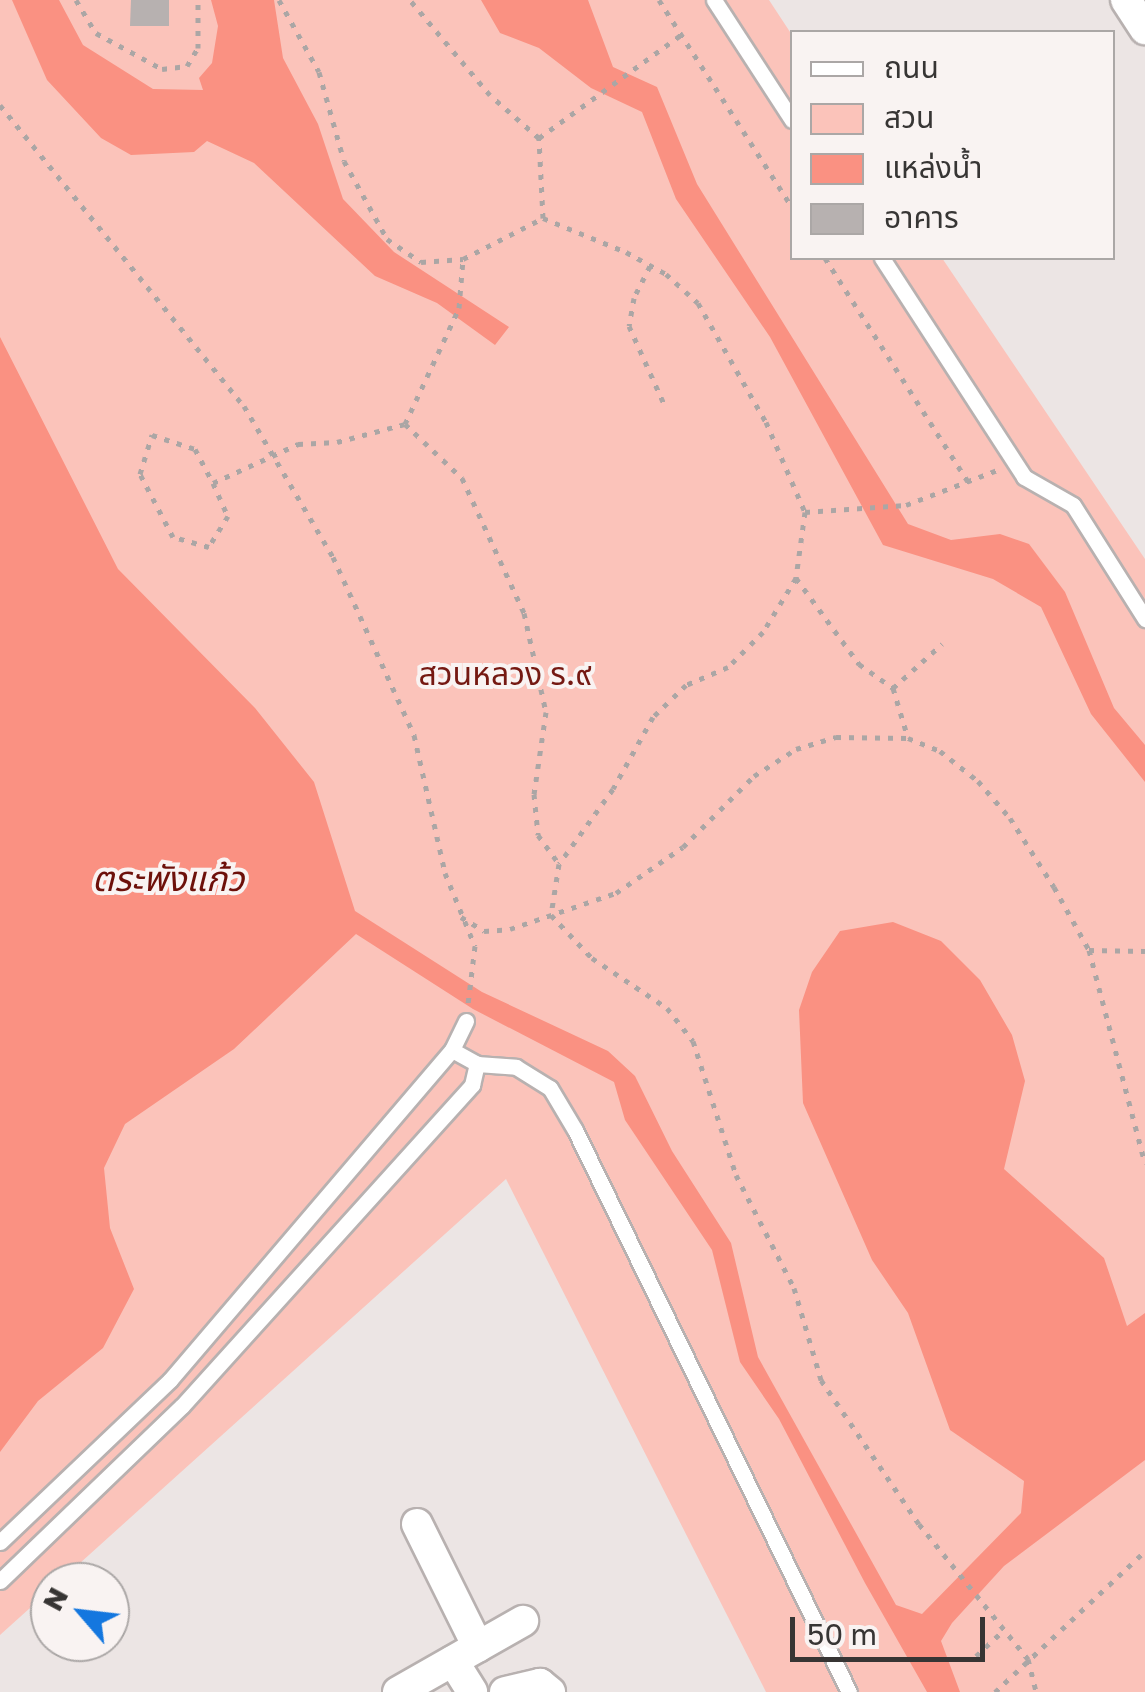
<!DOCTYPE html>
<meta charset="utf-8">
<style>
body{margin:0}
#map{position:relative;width:1145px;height:1692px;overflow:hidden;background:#ece5e4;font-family:"Golos Text","Noto Sans Thai",sans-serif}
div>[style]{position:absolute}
.green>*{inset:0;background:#fbc3ba}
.water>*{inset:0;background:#fa9182}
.building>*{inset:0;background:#b7b1b0}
.path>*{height:5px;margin-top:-2.5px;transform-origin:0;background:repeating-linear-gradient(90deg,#aba6a5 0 5px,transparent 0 13px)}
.roads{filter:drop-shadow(2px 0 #b8b1b0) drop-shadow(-2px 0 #b8b1b0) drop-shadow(0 2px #b8b1b0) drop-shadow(0 -2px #b8b1b0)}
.service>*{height:15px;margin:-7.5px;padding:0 7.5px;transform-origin:7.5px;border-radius:7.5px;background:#fff}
.minor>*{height:30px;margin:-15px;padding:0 15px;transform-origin:15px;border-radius:15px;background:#fff}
span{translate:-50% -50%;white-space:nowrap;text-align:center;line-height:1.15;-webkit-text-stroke:8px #f9f3f2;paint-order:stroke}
.park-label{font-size:32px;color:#751912}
.water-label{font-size:35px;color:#6d100a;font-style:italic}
.legend{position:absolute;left:790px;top:30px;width:325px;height:230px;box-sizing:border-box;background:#f9f3f2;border:2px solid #aba7a6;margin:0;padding:12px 18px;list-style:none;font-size:30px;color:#373534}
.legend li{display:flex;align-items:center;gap:20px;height:50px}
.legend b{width:50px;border:2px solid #aba7a6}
.north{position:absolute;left:30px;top:1562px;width:100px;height:100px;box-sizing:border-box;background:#f9f3f2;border:2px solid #aba7a6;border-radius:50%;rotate:298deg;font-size:28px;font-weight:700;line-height:40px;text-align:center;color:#373534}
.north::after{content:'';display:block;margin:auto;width:35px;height:45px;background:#1477df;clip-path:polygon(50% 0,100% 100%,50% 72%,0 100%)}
.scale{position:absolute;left:790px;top:1617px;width:195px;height:45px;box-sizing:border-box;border:5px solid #373534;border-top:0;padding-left:12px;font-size:30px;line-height:35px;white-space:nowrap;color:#373534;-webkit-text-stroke:8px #f9f3f2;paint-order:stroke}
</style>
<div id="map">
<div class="green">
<div style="clip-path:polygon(0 0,769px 0,792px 35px,792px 258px,942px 258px,1145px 559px,1145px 1692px,766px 1692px,506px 1179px,59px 1582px,50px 1582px,50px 1590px,0 1635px)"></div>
</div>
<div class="water">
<div style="clip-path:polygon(12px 0,59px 0,83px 45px,153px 89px,203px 90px,199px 78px,212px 63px,218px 26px,211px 0,274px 0,283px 58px,318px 124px,343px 199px,394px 252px,509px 327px,495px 345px,437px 303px,375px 276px,254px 163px,207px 141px,194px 152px,131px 155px,101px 138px,47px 80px)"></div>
<div style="clip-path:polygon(481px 0,588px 0,613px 67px,657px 87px,697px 184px,908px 524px,951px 540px,1000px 534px,1029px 544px,1065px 592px,1114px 708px,1145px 745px,1145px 782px,1091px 714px,1041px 607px,993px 579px,883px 545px,770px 337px,676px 199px,642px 112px,591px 88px,539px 48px,500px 33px)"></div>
<div style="clip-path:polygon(0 337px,118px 569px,255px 708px,314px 782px,355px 911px,482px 992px,608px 1051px,635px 1076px,672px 1151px,731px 1243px,758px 1357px,896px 1605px,922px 1614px,1021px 1513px,1024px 1481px,950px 1430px,908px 1313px,872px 1260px,803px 1103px,799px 1010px,812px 972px,840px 931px,893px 922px,941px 941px,980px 980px,1012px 1035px,1025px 1081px,1004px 1169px,1104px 1258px,1127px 1326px,1145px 1313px,1145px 1460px,1004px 1566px,952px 1623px,941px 1641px,960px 1692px,927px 1692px,865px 1583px,779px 1419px,740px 1362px,712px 1250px,625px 1120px,614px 1082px,473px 1009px,356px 934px,234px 1049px,125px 1124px,104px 1168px,110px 1228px,134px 1289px,103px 1348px,38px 1401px,0 1452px)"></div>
</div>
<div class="building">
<div style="clip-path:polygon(131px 0,169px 0,169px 26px,130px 26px)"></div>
</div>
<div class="path">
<div style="left:76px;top:0;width:39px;rotate:59deg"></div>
<div style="left:96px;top:33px;width:75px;rotate:28.6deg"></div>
<div style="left:162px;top:69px;width:25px;rotate:-7deg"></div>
<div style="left:187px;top:66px;width:21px;rotate:-59deg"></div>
<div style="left:198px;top:48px;width:48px;rotate:-90deg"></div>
<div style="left:279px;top:0;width:82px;rotate:60.9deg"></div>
<div style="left:319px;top:72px;width:92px;rotate:74.3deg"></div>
<div style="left:344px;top:161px;width:89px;rotate:61.1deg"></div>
<div style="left:387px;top:239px;width:41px;rotate:34.1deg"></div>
<div style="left:421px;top:262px;width:42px;rotate:-4.1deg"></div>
<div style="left:463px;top:259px;width:90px;rotate:-27.1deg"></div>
<div style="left:543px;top:218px;width:80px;rotate:-92.9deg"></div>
<div style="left:539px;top:138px;width:65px;rotate:-138.7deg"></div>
<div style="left:490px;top:95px;width:124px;rotate:-130.1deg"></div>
<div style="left:659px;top:0;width:246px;rotate:57.3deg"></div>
<div style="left:0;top:105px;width:387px;rotate:51deg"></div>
<div style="left:244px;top:406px;width:175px;rotate:59.5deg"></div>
<div style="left:333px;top:557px;width:196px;rotate:65.5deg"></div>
<div style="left:414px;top:735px;width:141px;rotate:77.3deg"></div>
<div style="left:445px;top:873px;width:79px;rotate:67.7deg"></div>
<div style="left:475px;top:946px;width:58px;rotate:96.9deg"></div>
<div style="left:539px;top:138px;width:177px;rotate:-36deg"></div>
<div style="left:543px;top:218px;width:90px;rotate:22.3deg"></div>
<div style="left:626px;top:252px;width:46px;rotate:28.8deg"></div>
<div style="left:666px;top:274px;width:43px;rotate:42.2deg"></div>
<div style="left:698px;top:303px;width:137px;rotate:60.3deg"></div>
<div style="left:766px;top:422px;width:98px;rotate:66.6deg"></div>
<div style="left:805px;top:512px;width:67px;rotate:97.8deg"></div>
<div style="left:796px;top:578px;width:63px;rotate:121.4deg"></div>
<div style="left:763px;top:632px;width:49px;rotate:135deg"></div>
<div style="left:728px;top:667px;width:46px;rotate:156.8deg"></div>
<div style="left:686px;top:685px;width:46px;rotate:135.9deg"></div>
<div style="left:653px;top:717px;width:82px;rotate:119.1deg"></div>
<div style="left:613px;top:789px;width:92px;rotate:125.8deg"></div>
<div style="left:559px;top:864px;width:52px;rotate:98.9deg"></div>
<div style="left:551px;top:915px;width:59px;rotate:46.4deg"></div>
<div style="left:592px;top:958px;width:90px;rotate:33.7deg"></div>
<div style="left:667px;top:1008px;width:42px;rotate:51.8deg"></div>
<div style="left:693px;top:1041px;width:141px;rotate:72.2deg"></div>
<div style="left:736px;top:1175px;width:127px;rotate:62.8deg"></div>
<div style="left:794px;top:1288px;width:96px;rotate:73.6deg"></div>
<div style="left:821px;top:1380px;width:174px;rotate:55.8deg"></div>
<div style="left:919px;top:1524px;width:174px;rotate:51.1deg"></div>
<div style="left:1028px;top:1659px;width:34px;rotate:76deg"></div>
<div style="left:825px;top:258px;width:269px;rotate:57.4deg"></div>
<div style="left:650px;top:266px;width:36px;rotate:117deg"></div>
<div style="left:634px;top:298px;width:28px;rotate:100deg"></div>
<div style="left:629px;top:326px;width:88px;rotate:65.8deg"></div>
<div style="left:405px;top:424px;width:79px;rotate:43.5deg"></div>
<div style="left:462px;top:478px;width:149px;rotate:65.3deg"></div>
<div style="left:524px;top:613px;width:101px;rotate:77.5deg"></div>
<div style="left:546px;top:712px;width:83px;rotate:98.3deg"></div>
<div style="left:534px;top:794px;width:41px;rotate:84.4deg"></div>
<div style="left:538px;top:835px;width:36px;rotate:54deg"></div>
<div style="left:213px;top:483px;width:36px;rotate:66deg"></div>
<div style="left:228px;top:516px;width:36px;rotate:122deg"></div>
<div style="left:209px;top:547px;width:37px;rotate:-164deg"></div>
<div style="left:173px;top:537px;width:71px;rotate:-117.6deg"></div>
<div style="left:140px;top:474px;width:41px;rotate:-72.9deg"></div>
<div style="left:152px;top:435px;width:45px;rotate:18deg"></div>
<div style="left:195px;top:449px;width:38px;rotate:62deg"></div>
<div style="left:213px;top:483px;width:94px;rotate:-24.6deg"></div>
<div style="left:298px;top:444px;width:39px;rotate:-3deg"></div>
<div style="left:337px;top:442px;width:70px;rotate:-14.8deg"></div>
<div style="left:405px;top:424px;width:128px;rotate:-65deg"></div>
<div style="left:459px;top:308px;width:49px;rotate:-85.3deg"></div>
<div style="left:805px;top:512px;width:101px;rotate:-4deg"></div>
<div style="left:906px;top:505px;width:101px;rotate:-21deg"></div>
<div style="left:796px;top:578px;width:107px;rotate:53.8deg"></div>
<div style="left:859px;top:664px;width:42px;rotate:35.2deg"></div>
<div style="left:893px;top:688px;width:52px;rotate:73.3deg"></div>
<div style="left:893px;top:688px;width:66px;rotate:-41.9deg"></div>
<div style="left:461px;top:917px;width:27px;rotate:31deg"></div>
<div style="left:484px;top:931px;width:26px;rotate:-4deg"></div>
<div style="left:510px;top:929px;width:112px;rotate:-18.8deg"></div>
<div style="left:616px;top:893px;width:81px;rotate:-34.5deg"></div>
<div style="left:683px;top:847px;width:100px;rotate:-45deg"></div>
<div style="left:754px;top:776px;width:50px;rotate:-32.7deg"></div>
<div style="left:796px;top:749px;width:42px;rotate:-16.7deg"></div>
<div style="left:836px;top:737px;width:72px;rotate:0.8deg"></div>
<div style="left:908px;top:738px;width:35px;rotate:22deg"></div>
<div style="left:940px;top:751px;width:48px;rotate:38.3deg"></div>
<div style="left:978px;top:781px;width:49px;rotate:49.1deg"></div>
<div style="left:1010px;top:818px;width:82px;rotate:57.5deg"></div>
<div style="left:1054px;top:887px;width:72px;rotate:60.9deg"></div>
<div style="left:1089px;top:950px;width:221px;rotate:75.3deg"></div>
<div style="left:1089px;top:950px;width:56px;rotate:1deg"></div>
<div style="left:976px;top:1656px;width:38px;rotate:-43deg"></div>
<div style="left:995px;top:1692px;width:206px;rotate:-43.2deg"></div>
</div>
<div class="roads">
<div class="service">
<div style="left:714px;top:0;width:143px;rotate:57deg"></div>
<div style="left:882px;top:258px;width:261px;rotate:57deg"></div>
<div style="left:1024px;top:477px;width:56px;rotate:29.7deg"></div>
<div style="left:1073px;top:505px;width:135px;rotate:57.7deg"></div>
<div style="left:466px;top:1021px;width:32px;rotate:116deg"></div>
<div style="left:452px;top:1050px;width:29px;rotate:29deg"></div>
<div style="left:477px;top:1064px;width:39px;rotate:4deg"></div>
<div style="left:516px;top:1067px;width:40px;rotate:32deg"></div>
<div style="left:550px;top:1088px;width:49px;rotate:59.2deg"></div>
<div style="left:575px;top:1130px;width:625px;rotate:64.01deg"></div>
<div style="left:0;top:1542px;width:235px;rotate:-43.6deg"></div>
<div style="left:170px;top:1380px;width:434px;rotate:-49.5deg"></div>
<div style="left:0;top:1581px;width:252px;rotate:-43.9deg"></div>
<div style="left:182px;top:1406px;width:433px;rotate:-47.9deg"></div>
<div style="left:472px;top:1085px;width:22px;rotate:-77deg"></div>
</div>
<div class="minor">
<div style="left:1126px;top:0;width:35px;rotate:57deg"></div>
<div style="left:417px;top:1524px;width:137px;rotate:63.6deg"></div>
<div style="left:453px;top:1661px;width:36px;rotate:58deg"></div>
<div style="left:398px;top:1692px;width:144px;rotate:-29.6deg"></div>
<div style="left:505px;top:1692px;width:36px;rotate:-13deg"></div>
<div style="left:540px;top:1684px;width:13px;rotate:39deg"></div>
</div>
</div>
<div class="park-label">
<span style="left:505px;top:673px">สวนหลวง ร.๙</span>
</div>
<div class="water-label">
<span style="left:168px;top:878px">ตระพังแก้ว</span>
</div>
<ul class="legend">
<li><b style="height:12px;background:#fff"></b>ถนน</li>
<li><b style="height:28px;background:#fbc3ba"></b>สวน</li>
<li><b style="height:28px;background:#fa9182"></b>แหล่งน้ำ</li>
<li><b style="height:28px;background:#b7b1b0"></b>อาคาร</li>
</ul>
<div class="north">N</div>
<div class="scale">50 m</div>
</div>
